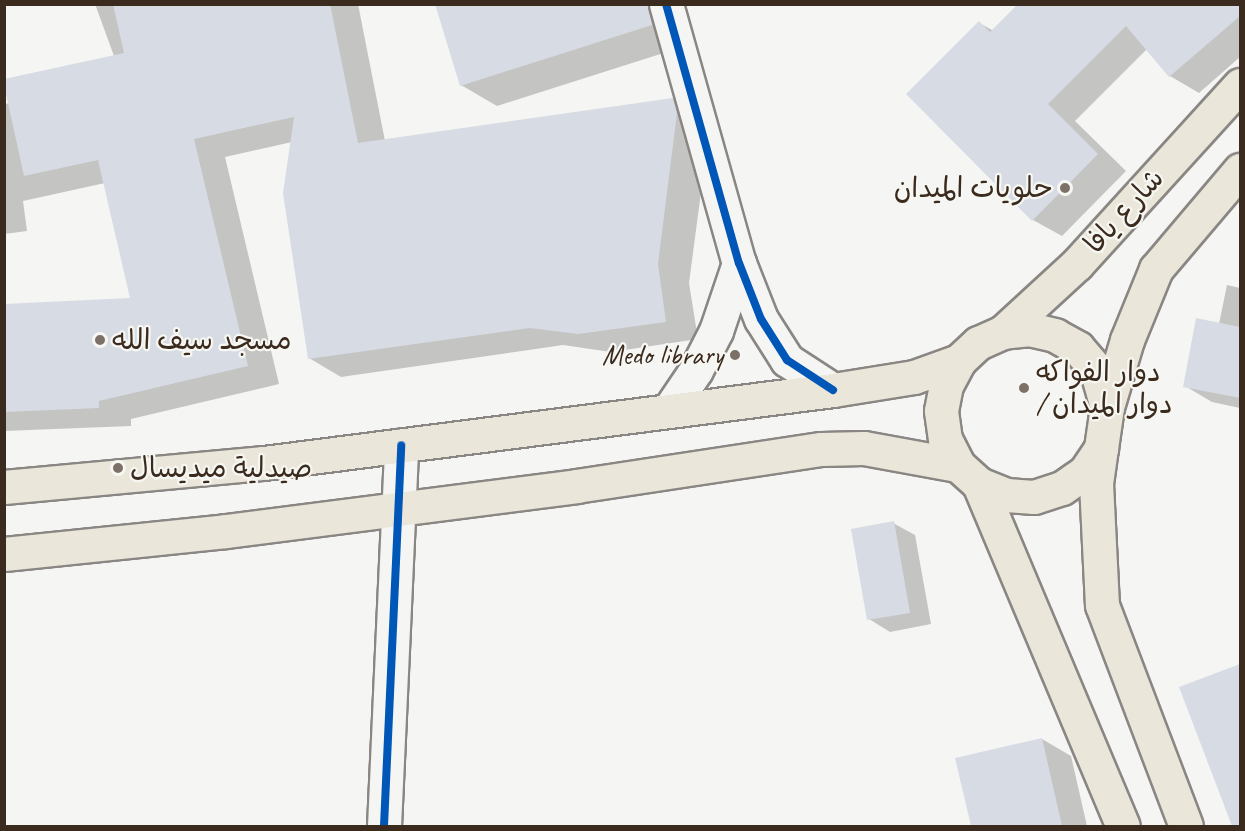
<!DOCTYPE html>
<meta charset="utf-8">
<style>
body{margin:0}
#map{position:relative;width:1245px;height:831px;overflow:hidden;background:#f5f5f3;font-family:Caveat,"Playpen Sans Arabic",sans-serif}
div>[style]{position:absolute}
.shadow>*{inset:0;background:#0003}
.building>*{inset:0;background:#d7dbe4}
.roads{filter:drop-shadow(2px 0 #8a8683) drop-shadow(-2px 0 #8a8683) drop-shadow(0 2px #8a8683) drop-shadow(0 -2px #8a8683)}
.minor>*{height:33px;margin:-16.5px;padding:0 16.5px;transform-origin:16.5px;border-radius:16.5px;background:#f5f5f3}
.major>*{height:33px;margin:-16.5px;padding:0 16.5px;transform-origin:16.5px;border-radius:16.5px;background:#eae7da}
.cycleway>*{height:8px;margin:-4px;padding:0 4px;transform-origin:4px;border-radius:4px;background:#0057b8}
.dots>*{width:16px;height:16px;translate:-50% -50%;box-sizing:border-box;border:3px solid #f6f6f2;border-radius:50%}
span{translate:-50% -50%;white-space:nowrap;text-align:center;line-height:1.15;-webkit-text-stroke:4.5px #f6f6f2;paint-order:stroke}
.poi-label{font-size:28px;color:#3b2a1e}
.right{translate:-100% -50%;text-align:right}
.left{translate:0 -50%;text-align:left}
.street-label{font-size:28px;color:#3b2a1e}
.frame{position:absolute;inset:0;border:6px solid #3b2a1e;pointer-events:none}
</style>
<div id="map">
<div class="shadow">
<div style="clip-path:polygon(95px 4px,358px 4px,385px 141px,673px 99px,705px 118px,709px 132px,689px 283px,698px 339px,611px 352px,563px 345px,341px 377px,309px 358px,292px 142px,225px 157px,279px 384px,131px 419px,131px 426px,4px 431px,4px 306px,132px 300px,105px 183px,23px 201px,27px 231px,4px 234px,4px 105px,114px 56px)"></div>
<div style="clip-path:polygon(436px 4px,659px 4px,673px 50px,497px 106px,461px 85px)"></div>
<div style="clip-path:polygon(1020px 4px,1240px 4px,1240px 57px,1199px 93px,1170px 76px,1147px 49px,1075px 121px,1126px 171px,1062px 236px,1033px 220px,979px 23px,994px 31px)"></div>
<div style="clip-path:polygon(1227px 285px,1240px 288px,1240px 408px,1212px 402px,1185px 386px,1219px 324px)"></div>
<div style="clip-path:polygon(893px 523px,915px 535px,931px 624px,890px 632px,869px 619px)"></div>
<div style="clip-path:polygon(1240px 665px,1240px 826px,1233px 826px,1181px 688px)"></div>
<div style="clip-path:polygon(1042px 739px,1071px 756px,1087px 826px,972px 826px,957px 759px)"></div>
</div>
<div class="building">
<div style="clip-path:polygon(113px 4px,330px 4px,358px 143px,673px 98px,677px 113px,658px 264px,666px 322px,578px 334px,530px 328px,308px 359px,283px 193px,294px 117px,194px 139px,248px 366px,99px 401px,99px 408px,4px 412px,4px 304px,130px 298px,98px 160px,24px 176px,4px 85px,4px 79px,124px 53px)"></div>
<div style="clip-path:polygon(435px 4px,648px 4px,652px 25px,460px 86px)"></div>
<div style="clip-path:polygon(1018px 4px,1240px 4px,1240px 16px,1169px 77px,1126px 26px,1048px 104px,1098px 154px,1032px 221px,906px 94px,979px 21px,990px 32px)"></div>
<div style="clip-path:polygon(1196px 318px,1240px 327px,1240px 398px,1183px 387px)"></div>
<div style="clip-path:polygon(894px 521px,910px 613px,867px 620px,851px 529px)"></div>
<div style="clip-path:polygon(1240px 664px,1240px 826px,1232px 826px,1179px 687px)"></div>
<div style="clip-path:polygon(1042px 738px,1062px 826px,971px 826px,955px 758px)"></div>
</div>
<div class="roads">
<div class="minor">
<div style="left:666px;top:4px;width:269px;rotate:74.3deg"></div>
<div style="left:739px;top:263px;width:60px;rotate:68.6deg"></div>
<div style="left:761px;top:319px;width:49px;rotate:57.6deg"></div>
<div style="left:787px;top:360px;width:55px;rotate:33.1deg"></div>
<div style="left:669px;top:410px;width:48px;rotate:-56deg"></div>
<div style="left:696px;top:370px;width:44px;rotate:-62.9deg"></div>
<div style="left:716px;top:331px;width:72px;rotate:-71.3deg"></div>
<div style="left:384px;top:826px;width:381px;rotate:-87.4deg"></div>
</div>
<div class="major">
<div style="left:1003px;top:332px;width:100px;rotate:-42.6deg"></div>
<div style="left:1077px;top:264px;width:242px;rotate:-47.7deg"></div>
<div style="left:1107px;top:407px;width:70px;rotate:-73.4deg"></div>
<div style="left:1127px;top:340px;width:77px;rotate:-67.8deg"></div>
<div style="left:1156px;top:269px;width:130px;rotate:-49.7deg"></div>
<div style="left:1101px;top:448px;width:35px;rotate:98deg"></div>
<div style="left:1096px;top:483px;width:122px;rotate:87.2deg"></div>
<div style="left:1102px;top:605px;width:236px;rotate:69.2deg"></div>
<div style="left:979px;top:484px;width:371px;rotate:67.2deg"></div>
<div style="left:4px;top:487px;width:261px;rotate:-5.3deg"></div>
<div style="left:264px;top:463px;width:574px;rotate:-7.31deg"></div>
<div style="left:833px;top:390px;width:82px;rotate:-9.1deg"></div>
<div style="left:914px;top:377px;width:48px;rotate:-19.6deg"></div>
<div style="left:4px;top:554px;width:223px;rotate:-5.9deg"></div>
<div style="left:226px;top:531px;width:353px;rotate:-7.3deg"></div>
<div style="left:576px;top:486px;width:248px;rotate:-8.6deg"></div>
<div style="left:821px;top:449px;width:43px;rotate:-1.3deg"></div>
<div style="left:864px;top:448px;width:96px;rotate:10.3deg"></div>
<div style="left:958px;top:465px;width:28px;rotate:42deg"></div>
<div style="left:979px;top:484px;width:29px;rotate:22deg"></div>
<div style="left:1006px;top:495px;width:28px;rotate:4deg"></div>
<div style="left:1034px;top:497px;width:29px;rotate:-18deg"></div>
<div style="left:1062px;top:488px;width:28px;rotate:-35deg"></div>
<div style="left:1085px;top:472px;width:29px;rotate:-56deg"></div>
<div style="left:1101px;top:448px;width:41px;rotate:-81.7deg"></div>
<div style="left:1107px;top:407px;width:40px;rotate:-106deg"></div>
<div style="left:1096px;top:369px;width:28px;rotate:-131deg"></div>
<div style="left:1078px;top:348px;width:26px;rotate:-151deg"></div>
<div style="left:1055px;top:335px;width:26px;rotate:-167deg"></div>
<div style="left:1030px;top:329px;width:27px;rotate:174deg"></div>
<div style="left:1003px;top:332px;width:27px;rotate:156deg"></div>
<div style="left:978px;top:343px;width:26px;rotate:137deg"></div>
<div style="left:959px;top:361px;width:27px;rotate:118deg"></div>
<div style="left:946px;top:385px;width:26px;rotate:101deg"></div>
<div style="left:941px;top:411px;width:28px;rotate:82deg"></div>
<div style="left:945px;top:439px;width:29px;rotate:63deg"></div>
</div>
</div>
<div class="cycleway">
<div style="left:666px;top:4px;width:269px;rotate:74.3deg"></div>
<div style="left:739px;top:263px;width:60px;rotate:68.6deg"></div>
<div style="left:761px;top:319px;width:49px;rotate:57.6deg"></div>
<div style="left:787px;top:360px;width:55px;rotate:33.1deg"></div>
<div style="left:384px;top:826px;width:381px;rotate:-87.4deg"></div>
</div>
<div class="dots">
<div style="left:1065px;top:188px;background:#7c7169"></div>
<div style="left:100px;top:340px;background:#7c7169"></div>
<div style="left:735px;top:355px;background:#7c7169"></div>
<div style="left:1024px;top:388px;background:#7c7169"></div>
<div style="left:118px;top:468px;background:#7c7169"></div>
</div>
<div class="poi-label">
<span class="right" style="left:1053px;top:188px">حلويات الميدان</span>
<span class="left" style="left:112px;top:340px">مسجد سيف الله</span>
<span class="right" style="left:723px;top:355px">Medo library</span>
<span class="left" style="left:1036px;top:388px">دوار الفواكه<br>/ دوار الميدان</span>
<span class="left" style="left:130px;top:468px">صيدلية ميديسال</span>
</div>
<div class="street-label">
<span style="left:1124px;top:211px;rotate:-48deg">شارع يافا</span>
</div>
<div class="frame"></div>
</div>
